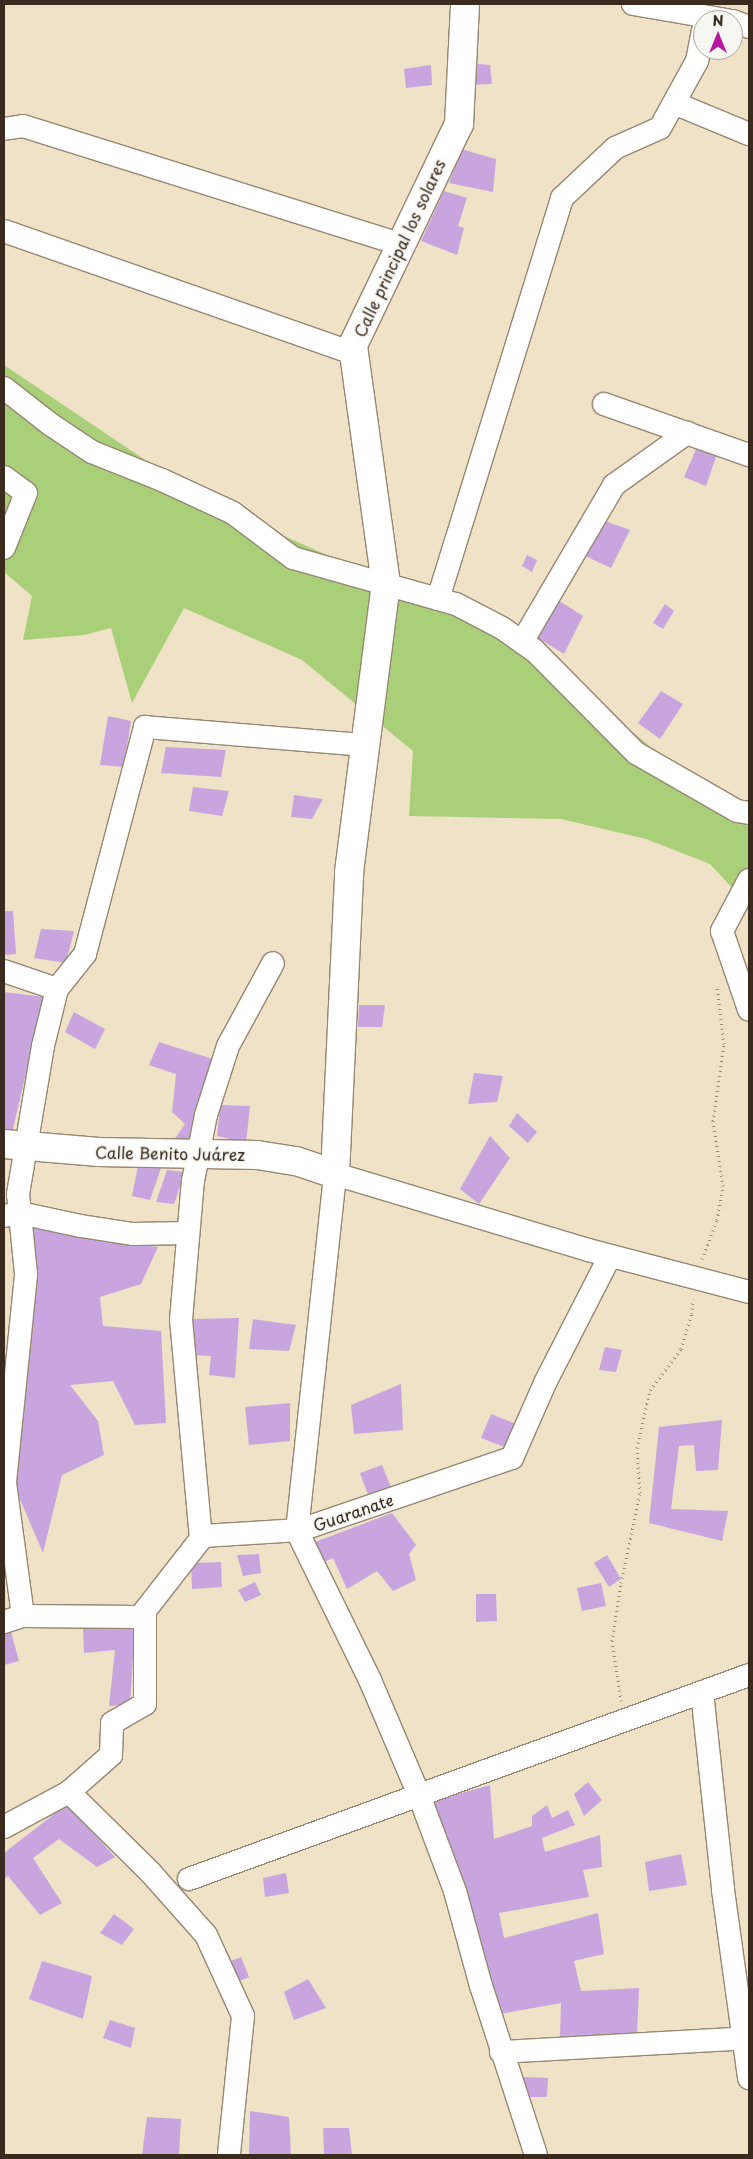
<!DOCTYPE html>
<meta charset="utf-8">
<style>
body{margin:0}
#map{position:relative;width:753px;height:2159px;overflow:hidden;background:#f0e2c7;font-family:"Playpen Sans",sans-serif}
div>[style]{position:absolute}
.green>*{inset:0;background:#a9cf79}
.building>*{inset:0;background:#c8a5df}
.path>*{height:3px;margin-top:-1.5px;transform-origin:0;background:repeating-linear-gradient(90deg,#968672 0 1px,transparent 0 5px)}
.roads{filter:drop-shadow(1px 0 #968672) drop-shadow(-1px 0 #968672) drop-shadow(0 1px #968672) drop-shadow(0 -1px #968672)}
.minor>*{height:22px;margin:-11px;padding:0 11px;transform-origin:11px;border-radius:11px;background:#fff}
.major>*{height:28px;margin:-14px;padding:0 14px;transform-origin:14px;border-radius:14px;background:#fff}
span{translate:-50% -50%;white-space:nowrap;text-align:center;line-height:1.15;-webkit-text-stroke:4px #f6f6f2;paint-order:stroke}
.street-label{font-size:16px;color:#3b2a1e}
.frame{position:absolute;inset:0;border:5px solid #3b2a1e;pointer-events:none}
.north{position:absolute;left:693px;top:10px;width:50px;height:50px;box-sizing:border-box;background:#f6f6f2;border:1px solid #aba49d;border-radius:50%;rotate:0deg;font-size:14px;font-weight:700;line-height:20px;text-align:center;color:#3b2a1e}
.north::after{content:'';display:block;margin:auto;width:18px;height:22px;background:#b5179e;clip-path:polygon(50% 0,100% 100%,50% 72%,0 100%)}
</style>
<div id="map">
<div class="green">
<div style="clip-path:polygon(4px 365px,206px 501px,522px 642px,749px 827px,749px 906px,710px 864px,646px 839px,561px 819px,409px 816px,413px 751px,302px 660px,184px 608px,132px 703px,111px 628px,84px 635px,23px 640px,32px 596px,4px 572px)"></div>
</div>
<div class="building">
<div style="clip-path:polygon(467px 63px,490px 65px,492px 84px,466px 85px)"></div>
<div style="clip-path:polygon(431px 65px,432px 85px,406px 88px,404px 69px)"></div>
<div style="clip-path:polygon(461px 149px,496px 159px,493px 192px,449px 183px)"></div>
<div style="clip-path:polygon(444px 191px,467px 198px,458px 226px,464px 228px,457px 255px,421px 241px)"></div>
<div style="clip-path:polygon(697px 447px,717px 454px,706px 486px,684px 477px)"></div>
<div style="clip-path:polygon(605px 521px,630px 530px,611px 568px,583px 555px)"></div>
<div style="clip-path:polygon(527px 555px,537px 560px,532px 572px,522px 566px)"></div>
<div style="clip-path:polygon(558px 600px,583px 616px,564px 654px,538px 638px)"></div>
<div style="clip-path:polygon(665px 604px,674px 611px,663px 629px,653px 623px)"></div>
<div style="clip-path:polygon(661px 691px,683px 704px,660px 739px,638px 723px)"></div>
<div style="clip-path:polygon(108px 716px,131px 721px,124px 767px,100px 765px)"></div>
<div style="clip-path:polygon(166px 747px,226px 750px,221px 777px,161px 773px)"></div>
<div style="clip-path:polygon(193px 787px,229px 791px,222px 816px,189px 811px)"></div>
<div style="clip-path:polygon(294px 795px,323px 799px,312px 819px,291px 817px)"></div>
<div style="clip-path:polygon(4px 911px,13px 911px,16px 954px,4px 955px)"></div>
<div style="clip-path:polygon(41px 929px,74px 931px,66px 963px,34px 958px)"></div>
<div style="clip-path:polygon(4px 992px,44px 997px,12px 1133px,4px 1132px)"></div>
<div style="clip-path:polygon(359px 1005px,385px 1005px,382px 1027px,358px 1027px)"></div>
<div style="clip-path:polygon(74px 1012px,105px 1029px,95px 1049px,65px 1032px)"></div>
<div style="clip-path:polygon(159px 1042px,216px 1060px,190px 1147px,174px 1140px,185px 1124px,172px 1112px,176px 1074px,149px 1065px)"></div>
<div style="clip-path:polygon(474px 1073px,503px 1076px,497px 1102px,468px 1104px)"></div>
<div style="clip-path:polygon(220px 1105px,250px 1106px,246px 1143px,217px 1136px)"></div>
<div style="clip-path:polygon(517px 1113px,537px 1132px,528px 1143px,509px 1126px)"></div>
<div style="clip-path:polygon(490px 1136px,510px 1158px,479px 1204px,460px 1189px)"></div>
<div style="clip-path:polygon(138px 1166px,161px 1168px,150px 1200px,132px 1196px)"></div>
<div style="clip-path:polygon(167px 1170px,185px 1172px,174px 1204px,156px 1202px)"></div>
<div style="clip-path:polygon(29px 1228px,158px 1247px,141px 1284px,100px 1297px,103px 1326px,161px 1331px,166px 1423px,135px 1425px,113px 1381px,70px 1385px,98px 1421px,104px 1455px,62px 1475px,43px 1553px,16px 1490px)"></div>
<div style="clip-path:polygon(239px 1318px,235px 1378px,209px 1375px,211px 1356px,193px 1355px,192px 1319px)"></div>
<div style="clip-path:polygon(253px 1319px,296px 1325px,289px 1351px,249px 1349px)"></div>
<div style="clip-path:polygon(605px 1347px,622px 1350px,616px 1372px,599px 1370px)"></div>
<div style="clip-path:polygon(401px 1384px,403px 1430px,354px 1434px,351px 1405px)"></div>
<div style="clip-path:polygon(290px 1403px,290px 1441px,249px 1445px,245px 1407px)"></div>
<div style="clip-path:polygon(491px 1414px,516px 1424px,507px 1448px,481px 1438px)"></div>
<div style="clip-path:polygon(722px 1420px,718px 1470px,696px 1471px,694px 1445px,679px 1446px,671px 1509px,728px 1511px,722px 1541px,649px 1523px,659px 1427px)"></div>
<div style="clip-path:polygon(382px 1465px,393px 1492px,370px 1500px,360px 1473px)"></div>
<div style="clip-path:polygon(392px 1513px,416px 1545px,409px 1554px,416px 1580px,393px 1591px,377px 1571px,347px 1589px,333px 1558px,322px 1563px,315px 1542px)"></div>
<div style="clip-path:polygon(259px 1554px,261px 1573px,243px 1576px,237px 1555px)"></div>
<div style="clip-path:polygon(607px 1555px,621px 1579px,609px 1587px,594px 1563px)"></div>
<div style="clip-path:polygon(221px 1562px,222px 1587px,192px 1589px,191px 1563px)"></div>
<div style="clip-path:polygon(255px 1582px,261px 1595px,245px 1602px,238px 1590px)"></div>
<div style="clip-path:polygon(601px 1583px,606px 1606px,582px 1611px,577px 1588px)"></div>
<div style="clip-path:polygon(476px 1594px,496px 1594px,497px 1621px,476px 1622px)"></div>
<div style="clip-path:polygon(135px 1625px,130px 1705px,109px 1706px,115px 1650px,84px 1653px,83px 1628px)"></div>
<div style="clip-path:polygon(11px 1632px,19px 1661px,4px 1665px,4px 1634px)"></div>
<div style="clip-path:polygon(588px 1782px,602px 1800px,584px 1816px,574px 1794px)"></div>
<div style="clip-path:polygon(490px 1785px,494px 1839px,532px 1826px,532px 1816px,547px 1805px,552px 1818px,568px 1810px,575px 1825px,542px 1838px,545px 1852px,600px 1835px,602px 1867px,583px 1870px,589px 1897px,499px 1913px,504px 1938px,598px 1913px,604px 1954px,574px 1961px,581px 1991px,639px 1988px,637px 2036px,560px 2039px,561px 2003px,500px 2014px,433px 1801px)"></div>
<div style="clip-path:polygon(67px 1804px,115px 1857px,97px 1867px,59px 1839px,33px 1858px,62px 1903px,40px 1915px,8px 1876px,4px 1879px,4px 1853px)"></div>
<div style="clip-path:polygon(681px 1854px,687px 1885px,649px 1891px,645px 1862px)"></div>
<div style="clip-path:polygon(286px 1873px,289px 1893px,265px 1897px,263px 1878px)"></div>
<div style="clip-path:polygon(114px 1914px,134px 1929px,122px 1945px,100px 1933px)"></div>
<div style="clip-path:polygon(241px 1957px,249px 1977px,224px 1987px,216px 1967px)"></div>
<div style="clip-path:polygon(42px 1961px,92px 1976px,83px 2019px,29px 1999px)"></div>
<div style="clip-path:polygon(308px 1979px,326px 2008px,294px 2020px,284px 1992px)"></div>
<div style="clip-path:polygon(110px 2020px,135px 2028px,131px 2048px,103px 2038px)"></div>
<div style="clip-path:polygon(522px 2077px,548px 2078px,547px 2097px,522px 2097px)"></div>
<div style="clip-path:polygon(250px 2111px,289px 2117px,291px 2155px,249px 2155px)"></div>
<div style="clip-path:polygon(147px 2117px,181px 2119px,179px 2155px,142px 2155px)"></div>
<div style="clip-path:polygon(323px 2128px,349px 2128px,352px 2155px,324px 2155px)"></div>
</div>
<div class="path">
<div style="left:702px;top:1259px;width:42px;rotate:-69deg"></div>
<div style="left:717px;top:1220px;width:35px;rotate:-80deg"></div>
<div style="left:723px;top:1186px;width:66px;rotate:-98.7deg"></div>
<div style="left:713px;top:1121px;width:78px;rotate:-81.9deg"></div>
<div style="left:724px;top:1044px;width:58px;rotate:-96.9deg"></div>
<div style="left:621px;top:1701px;width:61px;rotate:-98.5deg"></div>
<div style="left:612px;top:1641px;width:59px;rotate:-81.2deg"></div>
<div style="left:621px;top:1583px;width:92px;rotate:-78.1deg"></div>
<div style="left:640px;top:1493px;width:45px;rotate:-93.8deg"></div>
<div style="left:637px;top:1448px;width:59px;rotate:-77.4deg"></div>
<div style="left:650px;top:1390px;width:51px;rotate:-52.9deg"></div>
<div style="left:681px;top:1349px;width:37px;rotate:-73deg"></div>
<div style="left:692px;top:1314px;width:15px;rotate:-86deg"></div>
</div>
<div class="roads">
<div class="minor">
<div style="left:633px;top:4px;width:95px;rotate:9.7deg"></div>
<div style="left:733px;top:21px;width:17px;rotate:21deg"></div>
<div style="left:674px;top:103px;width:81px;rotate:22.5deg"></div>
<div style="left:4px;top:129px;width:19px;rotate:-9deg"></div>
<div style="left:23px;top:126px;width:397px;rotate:17.4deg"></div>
<div style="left:4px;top:231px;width:372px;rotate:19.3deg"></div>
<div style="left:4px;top:388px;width:58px;rotate:38deg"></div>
<div style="left:50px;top:424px;width:50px;rotate:33.7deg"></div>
<div style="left:92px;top:452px;width:75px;rotate:21.8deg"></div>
<div style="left:162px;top:480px;width:78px;rotate:24.9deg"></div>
<div style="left:233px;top:513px;width:75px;rotate:36.9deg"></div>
<div style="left:293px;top:558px;width:169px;rotate:15.8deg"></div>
<div style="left:456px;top:604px;width:52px;rotate:27.6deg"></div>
<div style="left:502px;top:628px;width:39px;rotate:35deg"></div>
<div style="left:534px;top:650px;width:145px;rotate:45.3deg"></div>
<div style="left:636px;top:753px;width:116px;rotate:29.9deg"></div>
<div style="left:737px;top:811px;width:12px;rotate:9deg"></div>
<div style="left:604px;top:404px;width:154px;rotate:19.4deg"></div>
<div style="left:4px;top:477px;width:27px;rotate:36deg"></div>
<div style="left:26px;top:493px;width:59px;rotate:111.8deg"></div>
<div style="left:438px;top:599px;width:420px;rotate:-72.8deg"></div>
<div style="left:562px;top:198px;width:73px;rotate:-43.3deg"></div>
<div style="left:615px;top:148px;width:49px;rotate:-24deg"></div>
<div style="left:660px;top:128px;width:77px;rotate:-61.1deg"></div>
<div style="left:697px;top:61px;width:31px;rotate:-79deg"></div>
<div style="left:522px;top:642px;width:182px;rotate:-59.6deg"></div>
<div style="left:614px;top:485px;width:90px;rotate:-35.5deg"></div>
<div style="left:749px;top:880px;width:58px;rotate:117.9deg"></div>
<div style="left:722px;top:931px;width:83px;rotate:71.1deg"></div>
<div style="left:4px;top:971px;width:56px;rotate:18.8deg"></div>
<div style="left:4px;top:1216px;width:16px;rotate:-11deg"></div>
<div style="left:20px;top:1213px;width:62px;rotate:12deg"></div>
<div style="left:81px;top:1226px;width:53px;rotate:8.7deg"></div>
<div style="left:133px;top:1234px;width:54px;rotate:-1.1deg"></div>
<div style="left:201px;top:1539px;width:220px;rotate:-95.2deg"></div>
<div style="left:181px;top:1320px;width:140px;rotate:-85.1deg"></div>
<div style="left:193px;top:1181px;width:67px;rotate:-78.9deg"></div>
<div style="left:206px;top:1115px;width:72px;rotate:-72.3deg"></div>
<div style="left:228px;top:1046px;width:94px;rotate:-61.5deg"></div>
<div style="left:23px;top:1616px;width:135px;rotate:-97.7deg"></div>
<div style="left:5px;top:1482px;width:209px;rotate:-84.2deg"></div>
<div style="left:26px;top:1274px;width:80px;rotate:-95.7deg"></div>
<div style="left:18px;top:1194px;width:150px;rotate:-80.4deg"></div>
<div style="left:43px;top:1046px;width:59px;rotate:-76.2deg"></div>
<div style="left:57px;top:989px;width:45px;rotate:-51.3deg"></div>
<div style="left:85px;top:954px;width:235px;rotate:-75.2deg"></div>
<div style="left:145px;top:727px;width:222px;rotate:4.7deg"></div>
<div style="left:4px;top:1622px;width:20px;rotate:-18deg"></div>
<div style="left:23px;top:1616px;width:117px;rotate:0.5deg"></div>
<div style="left:140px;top:1617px;width:103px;rotate:-52.1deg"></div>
<div style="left:203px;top:1536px;width:97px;rotate:-3.5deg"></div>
<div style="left:300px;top:1530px;width:224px;rotate:-18.8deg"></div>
<div style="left:512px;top:1458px;width:84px;rotate:-66.2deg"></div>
<div style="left:546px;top:1381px;width:140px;rotate:-62.9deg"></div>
<div style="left:702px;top:1692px;width:199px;rotate:83.9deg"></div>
<div style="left:723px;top:1890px;width:190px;rotate:82.1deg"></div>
<div style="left:69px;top:1792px;width:114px;rotate:44.6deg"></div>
<div style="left:150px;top:1872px;width:84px;rotate:48.4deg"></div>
<div style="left:206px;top:1935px;width:89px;rotate:65.4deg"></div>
<div style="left:243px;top:2016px;width:140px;rotate:95.8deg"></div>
<div style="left:4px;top:1827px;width:74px;rotate:-28.3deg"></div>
<div style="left:69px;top:1792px;width:56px;rotate:-41.4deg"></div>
<div style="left:111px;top:1755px;width:32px;rotate:-88deg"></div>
<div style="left:112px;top:1723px;width:38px;rotate:-30deg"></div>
<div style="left:145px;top:1704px;width:93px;rotate:-90deg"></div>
<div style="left:189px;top:1879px;width:596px;rotate:-20.02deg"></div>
<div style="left:501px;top:2052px;width:248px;rotate:-3.2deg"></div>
<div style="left:536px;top:2155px;width:178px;rotate:-108deg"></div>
<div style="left:481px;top:1986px;width:98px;rotate:-105.3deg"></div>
<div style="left:455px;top:1891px;width:103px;rotate:-110.6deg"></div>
<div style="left:419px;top:1795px;width:125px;rotate:-113.1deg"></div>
<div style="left:370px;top:1680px;width:166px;rotate:-116.1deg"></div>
<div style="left:297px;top:1531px;width:359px;rotate:-83.9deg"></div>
<div style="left:335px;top:1174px;width:264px;rotate:16.7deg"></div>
<div style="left:588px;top:1250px;width:166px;rotate:14.6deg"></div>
</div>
<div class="major">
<div style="left:4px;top:1144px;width:95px;rotate:4.8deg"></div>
<div style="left:99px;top:1152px;width:158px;rotate:1.1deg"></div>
<div style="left:257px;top:1155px;width:39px;rotate:9deg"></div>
<div style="left:296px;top:1161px;width:41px;rotate:18.4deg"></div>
<div style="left:335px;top:1174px;width:302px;rotate:-87.3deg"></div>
<div style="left:349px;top:872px;width:290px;rotate:-82.7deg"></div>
<div style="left:386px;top:584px;width:241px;rotate:-97.9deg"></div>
<div style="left:353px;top:345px;width:245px;rotate:-64.4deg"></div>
<div style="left:459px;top:124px;width:120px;rotate:-87.1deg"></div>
</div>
</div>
<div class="street-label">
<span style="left:399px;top:248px;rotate:-65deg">Calle principal los solares</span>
<span style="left:170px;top:1153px;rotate:1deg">Calle Benito Juárez</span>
<span style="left:353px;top:1512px;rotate:-19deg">Guaranate</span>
</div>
<div class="frame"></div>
<div class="north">N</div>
</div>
